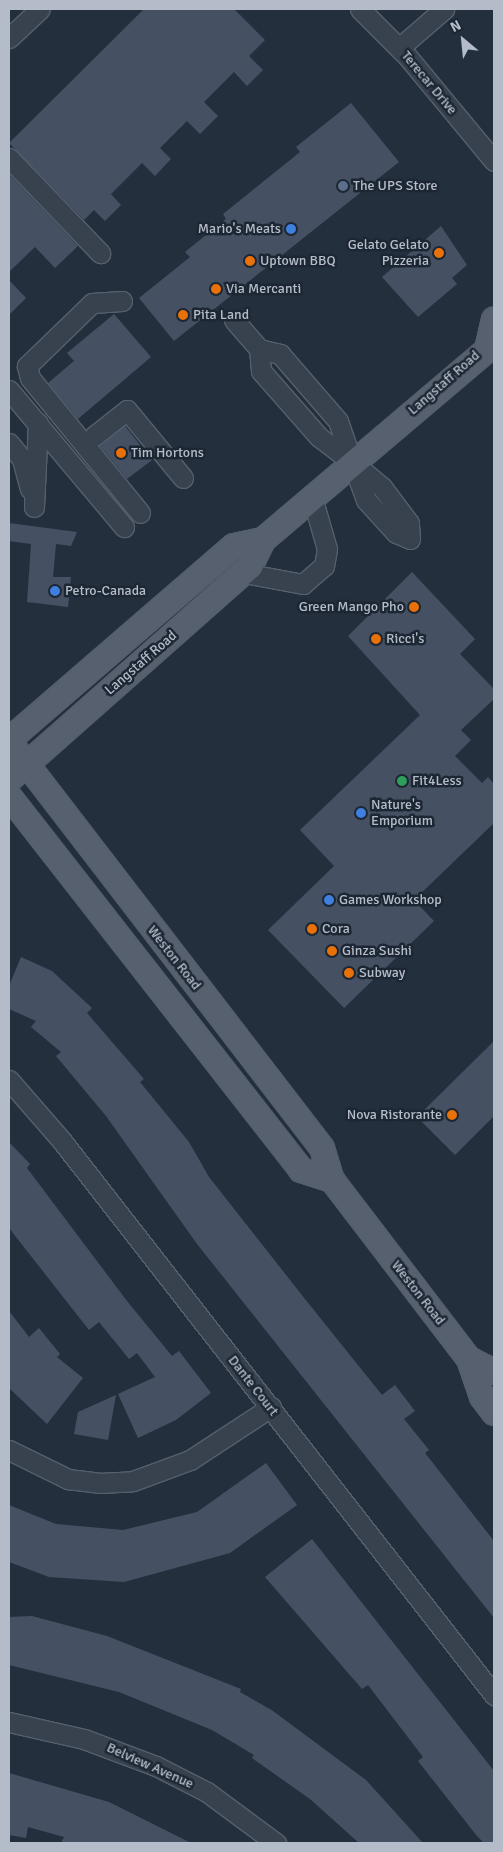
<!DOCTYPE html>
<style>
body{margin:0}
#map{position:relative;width:503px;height:1852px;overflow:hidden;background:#242f3e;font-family:Signika,sans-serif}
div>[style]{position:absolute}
.building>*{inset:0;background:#455162}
.roads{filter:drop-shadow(1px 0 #565f6c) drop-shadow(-1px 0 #565f6c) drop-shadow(0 1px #565f6c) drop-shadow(0 -1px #565f6c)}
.minor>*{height:19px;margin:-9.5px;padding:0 9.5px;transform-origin:9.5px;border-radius:9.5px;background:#38414e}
.major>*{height:24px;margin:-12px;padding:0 12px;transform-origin:12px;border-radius:12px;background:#56606e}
.dots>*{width:14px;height:14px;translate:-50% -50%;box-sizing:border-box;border:2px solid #1d2633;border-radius:50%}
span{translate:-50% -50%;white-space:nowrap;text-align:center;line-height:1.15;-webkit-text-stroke:5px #1d2633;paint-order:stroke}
.street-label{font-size:14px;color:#b4bcc9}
.poi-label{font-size:14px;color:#b4bcc9}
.left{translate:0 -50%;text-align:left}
.right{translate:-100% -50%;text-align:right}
.frame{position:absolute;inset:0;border:10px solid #b4bcc9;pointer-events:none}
.north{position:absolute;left:438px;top:15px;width:50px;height:50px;-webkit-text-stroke:4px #1d2633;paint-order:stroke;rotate:332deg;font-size:14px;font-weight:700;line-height:20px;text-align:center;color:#b4bcc9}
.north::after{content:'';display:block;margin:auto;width:18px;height:22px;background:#b4bcc9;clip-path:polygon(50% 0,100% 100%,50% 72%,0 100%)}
</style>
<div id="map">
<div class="building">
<div style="clip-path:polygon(144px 9px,234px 9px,265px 40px,249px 56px,263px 70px,247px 86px,234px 72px,204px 102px,218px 116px,200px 134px,187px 121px,160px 148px,171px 159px,155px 176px,142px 163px,111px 194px,121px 205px,105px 221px,94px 210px,84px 220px,9px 143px)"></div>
<div style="clip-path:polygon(351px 103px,399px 162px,174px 341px,139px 298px,190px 257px,185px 252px,226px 219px,223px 214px,300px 152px,296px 147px)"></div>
<div style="clip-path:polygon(9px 174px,78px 246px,55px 268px,35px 247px,9px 272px)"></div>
<div style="clip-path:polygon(441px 226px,467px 265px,452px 278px,457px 284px,418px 317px,382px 277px)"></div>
<div style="clip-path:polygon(9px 280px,26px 298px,9px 315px)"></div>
<div style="clip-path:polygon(114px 314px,151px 357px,78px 419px,48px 383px,74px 361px,67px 353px)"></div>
<div style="clip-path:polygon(125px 426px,152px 460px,127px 479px,100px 446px)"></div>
<div style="clip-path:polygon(9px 523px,77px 532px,71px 546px,56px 544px,53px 577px,71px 577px,68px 607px,27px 602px,31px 544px,9px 541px)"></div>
<div style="clip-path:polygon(412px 572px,475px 639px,460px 654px,494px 689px,494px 699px,461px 730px,471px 740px,455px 756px,482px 783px,488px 777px,494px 784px,494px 823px,414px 900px,434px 921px,344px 1008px,268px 930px,334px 866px,300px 830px,420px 715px,348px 636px)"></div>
<div style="clip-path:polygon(21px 957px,52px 971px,92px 1008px,87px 1013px,144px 1079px,140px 1082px,189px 1142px,209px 1177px,305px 1299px,382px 1395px,395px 1385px,415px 1411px,404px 1419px,429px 1450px,425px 1453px,494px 1541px,494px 1618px,197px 1244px,106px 1116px,56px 1056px,61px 1052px,31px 1027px,36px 1021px,9px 1009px,9px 986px)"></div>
<div style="clip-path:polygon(494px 1041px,494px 1116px,455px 1155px,417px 1117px)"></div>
<div style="clip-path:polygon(9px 1142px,30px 1164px,27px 1168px,127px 1301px,172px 1356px,179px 1351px,211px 1393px,176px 1420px,138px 1438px,118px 1394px,155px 1377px,137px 1353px,129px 1359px,99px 1322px,89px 1330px,9px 1228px)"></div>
<div style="clip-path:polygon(9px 1311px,29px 1337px,39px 1328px,60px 1354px,57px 1357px,83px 1378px,47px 1424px,9px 1388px)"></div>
<div style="clip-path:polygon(116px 1395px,108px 1440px,74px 1434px,78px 1412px)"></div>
<div style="clip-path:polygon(266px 1463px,297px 1505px,230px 1553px,124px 1582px,49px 1577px,9px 1562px,9px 1505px,56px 1524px,123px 1530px,197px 1512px)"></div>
<div style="clip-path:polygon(312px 1539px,494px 1771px,494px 1843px,484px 1843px,477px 1836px,418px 1761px,423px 1757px,368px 1685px,362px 1689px,265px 1577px)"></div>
<div style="clip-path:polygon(32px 1616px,107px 1636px,241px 1689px,240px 1692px,273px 1711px,366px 1780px,423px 1843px,359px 1843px,310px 1799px,252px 1758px,254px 1755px,212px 1730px,119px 1692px,9px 1665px,9px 1617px)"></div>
<div style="clip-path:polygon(9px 1773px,109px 1802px,191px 1843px,61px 1843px,64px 1837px,28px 1827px,26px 1838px,9px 1835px)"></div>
</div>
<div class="roads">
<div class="minor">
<div style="left:360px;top:9px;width:66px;rotate:45deg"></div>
<div style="left:407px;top:56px;width:136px;rotate:50.4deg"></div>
<div style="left:9px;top:38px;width:42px;rotate:-43.1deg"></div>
<div style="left:399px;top:48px;width:60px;rotate:-40.9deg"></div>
<div style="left:9px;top:158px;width:132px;rotate:46.2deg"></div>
<div style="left:122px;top:301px;width:30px;rotate:176deg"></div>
<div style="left:92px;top:303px;width:91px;rotate:135.9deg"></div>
<div style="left:27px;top:366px;width:12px;rotate:76deg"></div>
<div style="left:30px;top:378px;width:174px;rotate:50.8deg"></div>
<div style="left:234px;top:320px;width:38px;rotate:49deg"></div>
<div style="left:259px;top:349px;width:22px;rotate:13deg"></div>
<div style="left:280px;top:354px;width:89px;rotate:49.1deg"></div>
<div style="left:338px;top:421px;width:43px;rotate:71.1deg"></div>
<div style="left:352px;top:462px;width:40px;rotate:69.8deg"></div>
<div style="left:366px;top:500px;width:45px;rotate:47.7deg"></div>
<div style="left:396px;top:533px;width:15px;rotate:23deg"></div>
<div style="left:410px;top:539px;width:16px;rotate:-94deg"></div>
<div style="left:409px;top:523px;width:45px;rotate:-126.9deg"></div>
<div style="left:382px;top:487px;width:39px;rotate:-140deg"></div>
<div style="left:352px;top:462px;width:41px;rotate:-142.9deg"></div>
<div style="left:319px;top:437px;width:88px;rotate:-131.3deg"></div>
<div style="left:261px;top:371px;width:22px;rotate:-95deg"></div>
<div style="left:9px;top:390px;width:179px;rotate:50deg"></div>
<div style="left:94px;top:436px;width:42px;rotate:-38.2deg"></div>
<div style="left:127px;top:410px;width:88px;rotate:50.5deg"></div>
<div style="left:9px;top:443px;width:21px;rotate:51deg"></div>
<div style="left:22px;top:459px;width:31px;rotate:75deg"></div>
<div style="left:34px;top:507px;width:84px;rotate:-87.3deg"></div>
<div style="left:244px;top:573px;width:60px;rotate:10.6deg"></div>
<div style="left:303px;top:584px;width:28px;rotate:-41deg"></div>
<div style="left:324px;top:566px;width:17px;rotate:-80deg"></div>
<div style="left:327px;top:549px;width:54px;rotate:-106.1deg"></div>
<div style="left:9px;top:1080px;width:81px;rotate:49deg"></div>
<div style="left:62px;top:1141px;width:703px;rotate:52.05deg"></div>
<div style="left:9px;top:1450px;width:66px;rotate:26.2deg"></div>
<div style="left:68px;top:1479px;width:31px;rotate:7deg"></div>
<div style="left:99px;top:1483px;width:34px;rotate:-3deg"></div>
<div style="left:133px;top:1481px;width:61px;rotate:-20.2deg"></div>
<div style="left:190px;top:1460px;width:97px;rotate:-33.2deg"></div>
<div style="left:9px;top:1722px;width:77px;rotate:12.8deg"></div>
<div style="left:84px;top:1739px;width:77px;rotate:20.6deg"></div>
<div style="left:156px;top:1766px;width:57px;rotate:27deg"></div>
<div style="left:207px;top:1792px;width:86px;rotate:36.5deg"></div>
</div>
<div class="major">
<div style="left:488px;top:345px;width:26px;rotate:-77deg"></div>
<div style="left:9px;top:740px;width:297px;rotate:-40.8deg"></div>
<div style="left:234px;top:546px;width:30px;rotate:-12deg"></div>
<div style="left:9px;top:741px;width:513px;rotate:52.44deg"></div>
<div style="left:322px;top:1148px;width:34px;rotate:73deg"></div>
<div style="left:332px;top:1180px;width:225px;rotate:52.6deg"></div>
<div style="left:469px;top:1359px;width:40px;rotate:71.1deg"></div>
<div style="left:482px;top:1397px;width:20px;rotate:53deg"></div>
<div style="left:9px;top:780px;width:322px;rotate:-41.5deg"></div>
<div style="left:250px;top:567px;width:30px;rotate:-64deg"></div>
<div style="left:263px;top:540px;width:303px;rotate:-40.3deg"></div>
<div style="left:9px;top:796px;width:474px;rotate:52deg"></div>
<div style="left:301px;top:1170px;width:33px;rotate:18deg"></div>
<div style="left:469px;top:1359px;width:28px;rotate:27deg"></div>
</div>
</div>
<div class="dots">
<div style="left:343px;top:186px;background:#5c6f8a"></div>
<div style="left:291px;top:229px;background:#3f7fe0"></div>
<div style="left:439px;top:253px;background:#e8710a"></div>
<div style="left:250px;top:261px;background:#e8710a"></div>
<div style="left:216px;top:289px;background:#e8710a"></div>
<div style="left:183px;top:315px;background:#e8710a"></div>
<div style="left:121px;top:453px;background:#e8710a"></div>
<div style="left:55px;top:591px;background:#3f7fe0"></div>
<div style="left:414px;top:607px;background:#e8710a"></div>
<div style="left:376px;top:639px;background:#e8710a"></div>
<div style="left:402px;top:781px;background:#2e9e5b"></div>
<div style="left:361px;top:813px;background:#3f7fe0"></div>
<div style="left:329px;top:900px;background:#3f7fe0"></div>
<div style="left:312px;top:929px;background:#e8710a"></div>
<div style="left:332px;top:951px;background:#e8710a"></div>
<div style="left:349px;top:973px;background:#e8710a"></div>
<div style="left:452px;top:1115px;background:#e8710a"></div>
</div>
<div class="street-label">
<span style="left:429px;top:83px;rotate:50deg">Terecar Drive</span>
<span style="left:444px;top:383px;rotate:-41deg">Langstaff Road</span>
<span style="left:141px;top:663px;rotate:-41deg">Langstaff Road</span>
<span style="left:174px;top:958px;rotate:52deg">Weston Road</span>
<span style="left:418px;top:1293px;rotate:52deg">Weston Road</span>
<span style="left:253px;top:1386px;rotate:52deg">Dante Court</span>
<span style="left:150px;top:1766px;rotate:24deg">Belview Avenue</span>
</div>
<div class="poi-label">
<span class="left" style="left:353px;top:186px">The UPS Store</span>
<span class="right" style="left:281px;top:229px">Mario's Meats</span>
<span class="right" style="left:429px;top:253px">Gelato Gelato<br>Pizzeria</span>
<span class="left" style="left:260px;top:261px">Uptown BBQ</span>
<span class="left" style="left:226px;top:289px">Via Mercanti</span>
<span class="left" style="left:193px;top:315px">Pita Land</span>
<span class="left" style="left:131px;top:453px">Tim Hortons</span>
<span class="left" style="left:65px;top:591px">Petro-Canada</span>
<span class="right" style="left:404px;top:607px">Green Mango Pho</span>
<span class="left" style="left:386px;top:639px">Ricci's</span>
<span class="left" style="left:412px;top:781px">Fit4Less</span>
<span class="left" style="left:371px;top:813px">Nature's<br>Emporium</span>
<span class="left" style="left:339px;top:900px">Games Workshop</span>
<span class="left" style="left:322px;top:929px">Cora</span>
<span class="left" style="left:342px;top:951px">Ginza Sushi</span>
<span class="left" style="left:359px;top:973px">Subway</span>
<span class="right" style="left:442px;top:1115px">Nova Ristorante</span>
</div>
<div class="frame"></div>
<div class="north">N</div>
</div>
